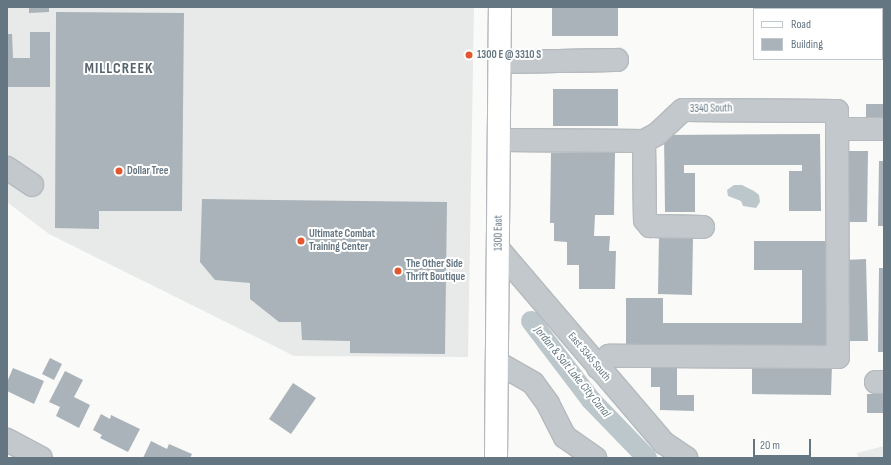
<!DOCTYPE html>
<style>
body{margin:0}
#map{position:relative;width:891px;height:465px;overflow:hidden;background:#fafaf8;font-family:"Sofia Sans Condensed",sans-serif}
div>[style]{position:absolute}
.built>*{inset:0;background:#e8e9e9}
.water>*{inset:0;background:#bbc7cb}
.canal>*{height:20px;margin:-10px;padding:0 10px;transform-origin:10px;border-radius:10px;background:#bbc7cb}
.building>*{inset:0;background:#aab3b9}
.roads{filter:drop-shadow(1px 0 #b5babe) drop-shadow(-1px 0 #b5babe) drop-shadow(0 1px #b5babe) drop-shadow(0 -1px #b5babe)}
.minor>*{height:22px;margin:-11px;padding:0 11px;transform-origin:11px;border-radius:11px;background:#c3c8cc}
.major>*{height:22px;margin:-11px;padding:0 11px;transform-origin:11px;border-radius:11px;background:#fff}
.dots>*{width:11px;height:11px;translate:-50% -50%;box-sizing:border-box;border:2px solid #fff;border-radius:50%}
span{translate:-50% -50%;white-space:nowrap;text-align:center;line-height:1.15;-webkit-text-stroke:4px #fff;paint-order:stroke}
.poi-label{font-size:11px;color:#657683;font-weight:700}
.left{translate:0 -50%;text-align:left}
.street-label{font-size:11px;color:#657683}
.water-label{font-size:12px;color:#60757c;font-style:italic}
.district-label{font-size:15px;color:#57646e;font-weight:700;letter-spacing:1px}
.frame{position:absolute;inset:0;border:8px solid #657683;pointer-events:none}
.legend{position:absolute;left:753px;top:8px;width:130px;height:52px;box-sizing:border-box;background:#fff;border:1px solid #c1c8cd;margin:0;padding:5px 7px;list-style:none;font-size:12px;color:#657683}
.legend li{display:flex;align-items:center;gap:8px;height:20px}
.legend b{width:20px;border:1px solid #c1c8cd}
.scale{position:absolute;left:753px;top:439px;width:58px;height:18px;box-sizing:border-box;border:2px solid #657683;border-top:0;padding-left:5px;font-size:12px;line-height:14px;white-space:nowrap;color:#657683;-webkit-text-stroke:3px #fff;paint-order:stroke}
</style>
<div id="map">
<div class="built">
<div style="clip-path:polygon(7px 7px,474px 7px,468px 357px,294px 356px,49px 234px,7px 202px)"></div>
<div style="clip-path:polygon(884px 446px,884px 458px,858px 458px,857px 453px)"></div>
</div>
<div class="water">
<div style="clip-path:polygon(734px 185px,742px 185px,754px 191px,759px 195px,760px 202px,756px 208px,743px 206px,741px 201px,728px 196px,727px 190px)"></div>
</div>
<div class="canal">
<div style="left:531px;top:321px;width:99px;rotate:52.8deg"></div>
<div style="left:591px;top:400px;width:81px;rotate:46deg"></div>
</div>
<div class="building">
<div style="clip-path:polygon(29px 7px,49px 7px,49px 12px,29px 13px)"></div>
<div style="clip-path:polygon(552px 7px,618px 7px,618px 36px,552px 36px)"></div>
<div style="clip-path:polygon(56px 12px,184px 13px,182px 211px,99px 211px,99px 229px,55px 228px)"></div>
<div style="clip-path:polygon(30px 32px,50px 32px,50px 87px,7px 87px,7px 34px,12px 34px,13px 58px,30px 58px)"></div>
<div style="clip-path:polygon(553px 89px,618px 89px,618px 126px,553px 126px)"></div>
<div style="clip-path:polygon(866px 104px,884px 104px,884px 120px,866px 120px)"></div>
<div style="clip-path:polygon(820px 134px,821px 211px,789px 211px,789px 171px,802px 171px,802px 165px,684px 165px,684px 173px,695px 173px,695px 212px,665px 212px,664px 135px)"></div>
<div style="clip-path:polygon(849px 151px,868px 151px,867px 222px,848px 222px)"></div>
<div style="clip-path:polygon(551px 153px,615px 153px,614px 215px,595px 215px,594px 236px,610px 236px,609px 251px,616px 251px,615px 289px,579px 289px,579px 265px,567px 265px,567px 242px,554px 241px,554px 223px,550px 223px)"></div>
<div style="clip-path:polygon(879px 161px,884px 161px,884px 226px,878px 226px)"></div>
<div style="clip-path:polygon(202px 199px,447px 202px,445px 354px,350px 353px,350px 341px,302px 340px,301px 322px,279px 322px,250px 299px,250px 283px,215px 280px,200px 262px)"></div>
<div style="clip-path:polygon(659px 236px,693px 237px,692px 295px,658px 294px)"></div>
<div style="clip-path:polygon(754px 241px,827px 241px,827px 350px,626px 350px,626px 298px,663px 298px,663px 323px,802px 323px,802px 270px,754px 270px)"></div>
<div style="clip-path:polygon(866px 259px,868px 341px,847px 341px,845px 260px)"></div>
<div style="clip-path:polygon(879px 268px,884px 268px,884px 352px,878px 352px)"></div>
<div style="clip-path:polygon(50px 358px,62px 364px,54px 380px,42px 374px)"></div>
<div style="clip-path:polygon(651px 364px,677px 364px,677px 395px,694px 395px,694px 411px,660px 410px,660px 387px,651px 387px)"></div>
<div style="clip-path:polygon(752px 364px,832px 365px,831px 395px,752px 394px)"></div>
<div style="clip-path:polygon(13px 368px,44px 381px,34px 404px,7px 391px,7px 382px)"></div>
<div style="clip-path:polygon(65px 371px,83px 380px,74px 397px,90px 405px,79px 428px,56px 416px,60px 407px,49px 402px)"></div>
<div style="clip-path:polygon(293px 383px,316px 398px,291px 434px,269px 419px)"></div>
<div style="clip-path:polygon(867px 394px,884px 394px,884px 413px,867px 413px)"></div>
<div style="clip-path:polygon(101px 414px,110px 419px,111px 415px,140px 429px,128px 452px,100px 438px,102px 435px,93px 430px)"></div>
<div style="clip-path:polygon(151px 441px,167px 449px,169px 444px,192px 454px,190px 458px,143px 458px)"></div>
</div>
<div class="roads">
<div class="minor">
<div style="left:500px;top:62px;width:117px;rotate:-1deg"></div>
<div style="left:837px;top:129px;width:47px"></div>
<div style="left:500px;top:140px;width:144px;rotate:0.4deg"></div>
<div style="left:644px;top:141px;width:15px;rotate:-28deg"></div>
<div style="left:657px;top:134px;width:35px;rotate:-43deg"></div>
<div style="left:683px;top:110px;width:154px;rotate:0.4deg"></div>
<div style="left:837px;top:111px;width:246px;rotate:89.8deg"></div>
<div style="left:838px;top:357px;width:229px;rotate:-179.7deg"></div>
<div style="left:609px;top:356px;width:16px;rotate:133deg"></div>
<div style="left:644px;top:141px;width:79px;rotate:89.3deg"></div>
<div style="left:645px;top:220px;width:8px;rotate:50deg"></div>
<div style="left:650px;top:226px;width:53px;rotate:1.1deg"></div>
<div style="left:7px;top:168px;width:30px;rotate:34deg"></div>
<div style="left:499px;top:250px;width:254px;rotate:49.5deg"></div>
<div style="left:664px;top:443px;width:27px;rotate:34deg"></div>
<div style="left:498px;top:363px;width:40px;rotate:29.7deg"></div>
<div style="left:533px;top:383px;width:26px;rotate:54deg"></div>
<div style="left:548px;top:404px;width:37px;rotate:63deg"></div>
<div style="left:565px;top:437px;width:37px;rotate:35deg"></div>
<div style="left:876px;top:382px;width:8px"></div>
<div style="left:7px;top:440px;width:38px;rotate:28deg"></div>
</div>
<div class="major">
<div style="left:496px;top:458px;width:451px;rotate:-89.5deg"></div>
</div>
</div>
<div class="dots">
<div style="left:469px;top:55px;background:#e4572e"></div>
<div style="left:119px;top:171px;background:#e4572e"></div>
<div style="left:301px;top:241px;background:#e4572e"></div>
<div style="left:398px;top:271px;background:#e4572e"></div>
</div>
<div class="poi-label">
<span class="left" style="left:477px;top:55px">1300 E @ 3310 S</span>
<span class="left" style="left:127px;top:171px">Dollar Tree</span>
<span class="left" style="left:309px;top:241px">Ultimate Combat<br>Training Center</span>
<span class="left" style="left:406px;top:271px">The Other Side<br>Thrift Boutique</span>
</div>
<div class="street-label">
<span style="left:711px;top:109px;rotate:-1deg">3340 South</span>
<span style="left:499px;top:233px;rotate:-90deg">1300 East</span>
<span style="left:589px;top:357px;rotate:50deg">East 3345 South</span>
</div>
<div class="water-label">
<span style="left:572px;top:372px;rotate:51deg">Jordan &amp; Salt Lake City Canal</span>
</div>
<div class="district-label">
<span style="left:119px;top:69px">MILLCREEK</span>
</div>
<div class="frame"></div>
<ul class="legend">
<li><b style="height:5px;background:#fff"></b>Road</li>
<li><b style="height:11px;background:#aab3b9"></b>Building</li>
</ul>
<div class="scale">20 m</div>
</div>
